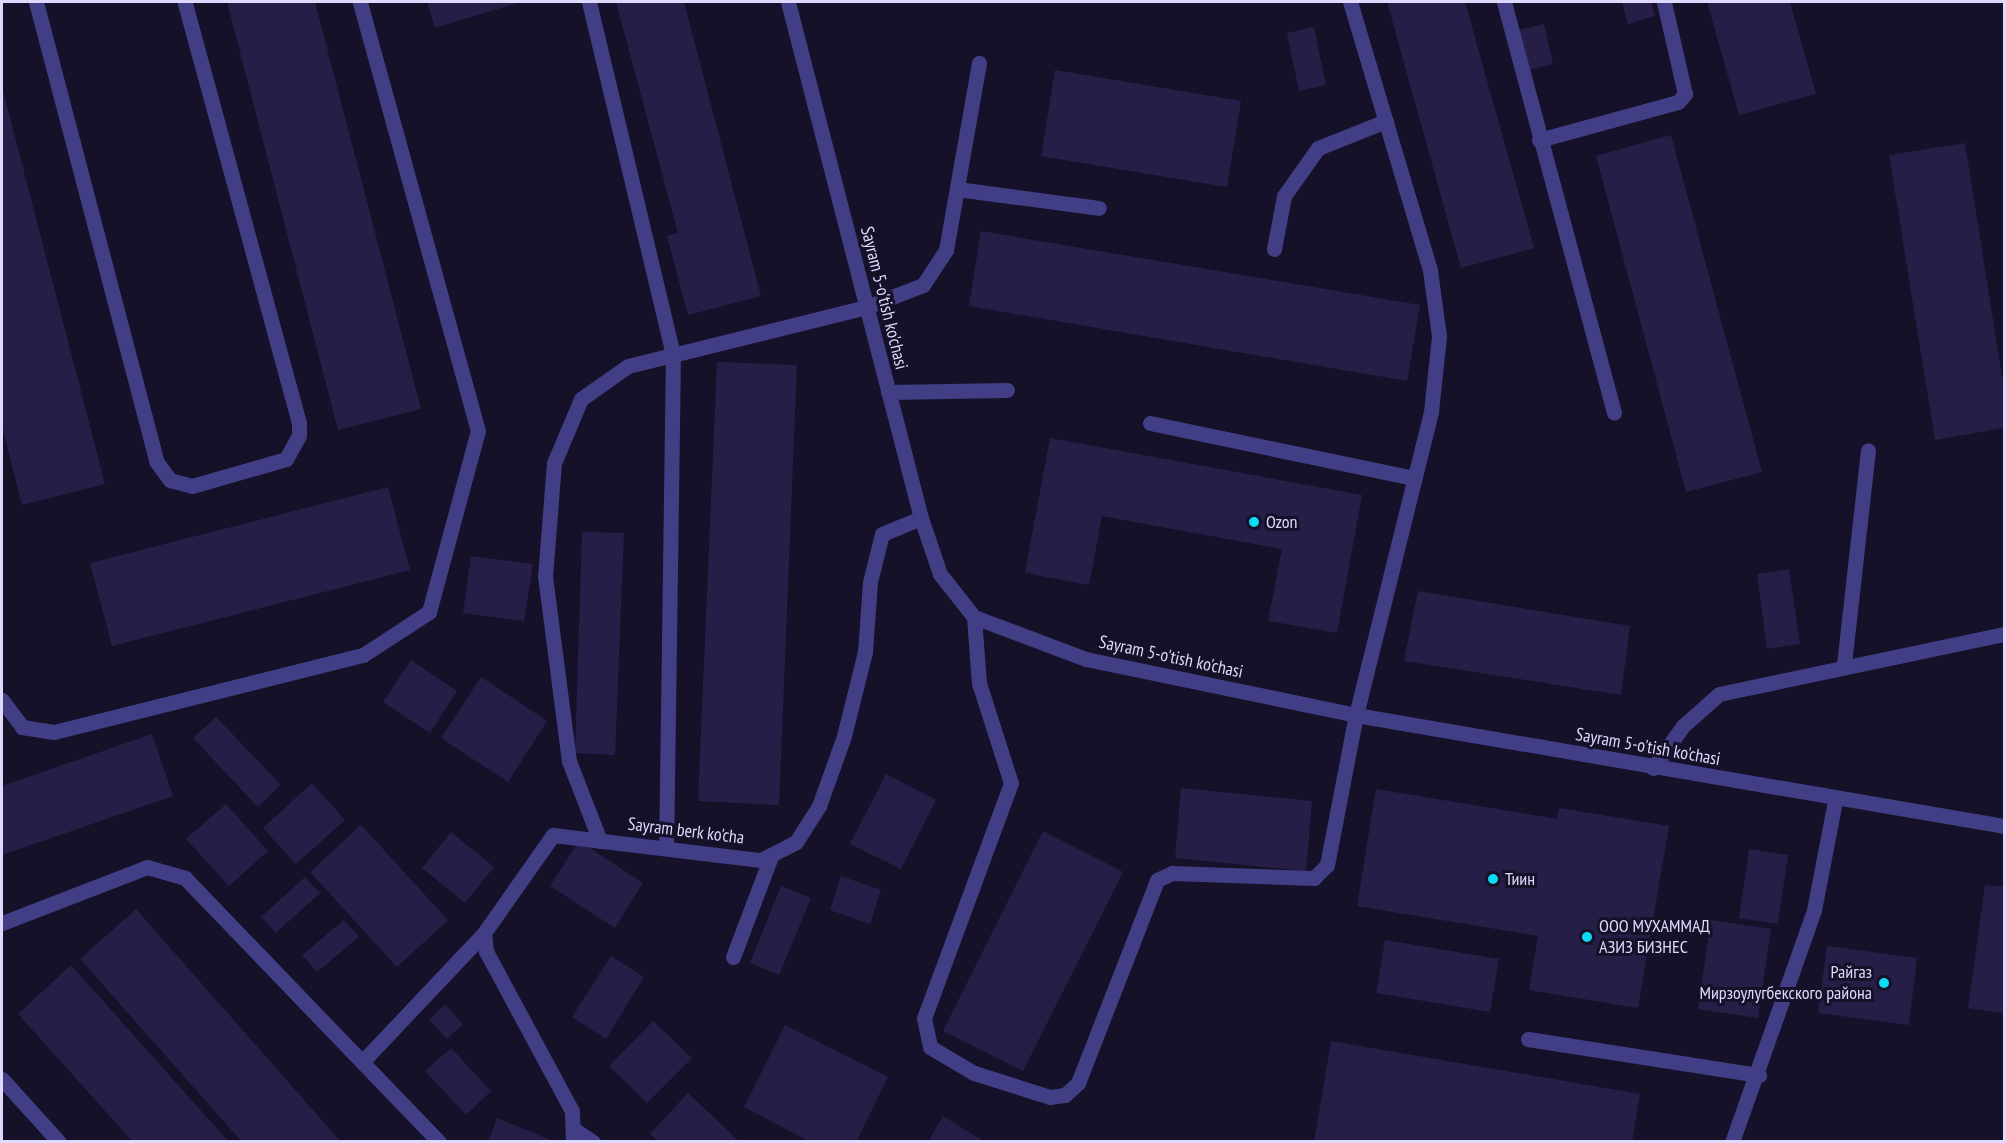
<!DOCTYPE html>
<meta charset="utf-8">
<style>
body{margin:0}
#map{position:relative;width:2006px;height:1143px;overflow:hidden;background:#151128;font-family:"PT Sans Narrow",sans-serif}
div>[style]{position:absolute}
.building>*{inset:0;background:#271e48}
.service>*{height:15px;margin:-7.5px;padding:0 7.5px;transform-origin:7.5px;border-radius:7.5px;background:#423e85}
.minor>*{height:15px;margin:-7.5px;padding:0 7.5px;transform-origin:7.5px;border-radius:7.5px;background:#423e85}
.tertiary>*{height:15px;margin:-7.5px;padding:0 7.5px;transform-origin:7.5px;border-radius:7.5px;background:#423e85}
.dots>*{width:16px;height:16px;translate:-50% -50%;box-sizing:border-box;border:3px solid #151128;border-radius:50%}
span{translate:-50% -50%;white-space:nowrap;text-align:center;line-height:1.15;-webkit-text-stroke:6px #151128;paint-order:stroke}
.street-label{font-size:18px;color:#ded9fd}
.poi-label{font-size:18px;color:#ded9fd}
.left{translate:0 -50%;text-align:left}
.right{translate:-100% -50%;text-align:right}
.frame{position:absolute;inset:0;border:3px solid #ded9fd;pointer-events:none}
</style>
<div id="map">
<div class="building">
<div style="clip-path:polygon(227px 2px,315px 2px,421px 409px,338px 430px)"></div>
<div style="clip-path:polygon(427px 2px,521px 2px,435px 28px)"></div>
<div style="clip-path:polygon(616px 2px,684px 2px,761px 296px,688px 315px,667px 236px,678px 233px)"></div>
<div style="clip-path:polygon(1387px 2px,1465px 2px,1534px 248px,1461px 268px)"></div>
<div style="clip-path:polygon(1622px 2px,1651px 2px,1655px 16px,1628px 24px)"></div>
<div style="clip-path:polygon(1707px 2px,1790px 2px,1816px 94px,1739px 115px)"></div>
<div style="clip-path:polygon(1544px 24px,1553px 64px,1528px 70px,1519px 30px)"></div>
<div style="clip-path:polygon(1314px 27px,1326px 85px,1299px 91px,1287px 33px)"></div>
<div style="clip-path:polygon(1055px 70px,1241px 101px,1227px 187px,1041px 156px)"></div>
<div style="clip-path:polygon(2px 87px,105px 484px,22px 505px,2px 426px)"></div>
<div style="clip-path:polygon(1671px 135px,1762px 472px,1686px 492px,1596px 156px)"></div>
<div style="clip-path:polygon(1965px 143px,2004px 389px,2004px 428px,1935px 440px,1889px 155px)"></div>
<div style="clip-path:polygon(981px 231px,1420px 305px,1407px 381px,969px 306px)"></div>
<div style="clip-path:polygon(717px 362px,797px 365px,779px 805px,698px 801px)"></div>
<div style="clip-path:polygon(1050px 438px,1362px 495px,1337px 633px,1268px 621px,1282px 549px,1102px 516px,1089px 585px,1025px 573px)"></div>
<div style="clip-path:polygon(388px 487px,410px 570px,112px 646px,90px 563px)"></div>
<div style="clip-path:polygon(582px 532px,624px 533px,615px 755px,575px 753px)"></div>
<div style="clip-path:polygon(471px 556px,533px 564px,524px 621px,463px 613px)"></div>
<div style="clip-path:polygon(1789px 569px,1800px 644px,1767px 649px,1757px 574px)"></div>
<div style="clip-path:polygon(1418px 591px,1630px 626px,1621px 695px,1404px 661px)"></div>
<div style="clip-path:polygon(411px 660px,457px 691px,430px 733px,383px 702px)"></div>
<div style="clip-path:polygon(481px 677px,547px 721px,508px 782px,441px 738px)"></div>
<div style="clip-path:polygon(216px 717px,281px 785px,258px 807px,193px 738px)"></div>
<div style="clip-path:polygon(152px 734px,173px 796px,2px 855px,2px 786px)"></div>
<div style="clip-path:polygon(886px 774px,936px 800px,901px 869px,850px 844px)"></div>
<div style="clip-path:polygon(312px 783px,345px 820px,296px 864px,263px 828px)"></div>
<div style="clip-path:polygon(1181px 788px,1312px 801px,1306px 871px,1175px 858px)"></div>
<div style="clip-path:polygon(1376px 789px,1557px 819px,1559px 808px,1669px 826px,1638px 1008px,1529px 990px,1538px 936px,1357px 906px)"></div>
<div style="clip-path:polygon(226px 804px,268px 851px,229px 886px,186px 839px)"></div>
<div style="clip-path:polygon(361px 825px,448px 920px,397px 967px,310px 872px)"></div>
<div style="clip-path:polygon(1043px 831px,1123px 872px,1023px 1071px,943px 1031px)"></div>
<div style="clip-path:polygon(451px 832px,494px 867px,465px 903px,422px 868px)"></div>
<div style="clip-path:polygon(579px 841px,643px 883px,615px 928px,550px 886px)"></div>
<div style="clip-path:polygon(1749px 849px,1788px 855px,1778px 924px,1739px 918px)"></div>
<div style="clip-path:polygon(841px 876px,881px 890px,870px 924px,830px 910px)"></div>
<div style="clip-path:polygon(305px 877px,320px 893px,276px 933px,261px 917px)"></div>
<div style="clip-path:polygon(1985px 885px,2004px 887px,2004px 1013px,1968px 1008px)"></div>
<div style="clip-path:polygon(781px 886px,811px 898px,779px 975px,750px 963px)"></div>
<div style="clip-path:polygon(136px 909px,341px 1142px,242px 1142px,80px 959px)"></div>
<div style="clip-path:polygon(344px 920px,359px 937px,317px 972px,302px 955px)"></div>
<div style="clip-path:polygon(1711px 920px,1771px 929px,1758px 1018px,1698px 1009px)"></div>
<div style="clip-path:polygon(1385px 940px,1499px 959px,1490px 1012px,1376px 993px)"></div>
<div style="clip-path:polygon(1827px 946px,1917px 958px,1909px 1025px,1818px 1013px)"></div>
<div style="clip-path:polygon(611px 956px,644px 977px,606px 1039px,572px 1017px)"></div>
<div style="clip-path:polygon(71px 965px,229px 1142px,133px 1142px,18px 1014px)"></div>
<div style="clip-path:polygon(445px 1005px,463px 1024px,447px 1039px,429px 1020px)"></div>
<div style="clip-path:polygon(653px 1021px,692px 1058px,647px 1103px,609px 1066px)"></div>
<div style="clip-path:polygon(785px 1025px,888px 1077px,856px 1142px,811px 1142px,744px 1107px)"></div>
<div style="clip-path:polygon(1331px 1041px,1640px 1094px,1632px 1142px,1314px 1142px)"></div>
<div style="clip-path:polygon(451px 1048px,491px 1091px,466px 1115px,425px 1071px)"></div>
<div style="clip-path:polygon(688px 1093px,740px 1142px,659px 1142px,650px 1134px)"></div>
<div style="clip-path:polygon(943px 1116px,985px 1142px,928px 1142px)"></div>
<div style="clip-path:polygon(497px 1118px,553px 1141px,553px 1142px,488px 1142px)"></div>
</div>
<div class="service">
<div style="left:36px;top:2px;width:474px;rotate:75.3deg"></div>
<div style="left:156px;top:461px;width:24px;rotate:54deg"></div>
<div style="left:170px;top:480px;width:23px;rotate:15deg"></div>
<div style="left:192px;top:486px;width:98px;rotate:-16deg"></div>
<div style="left:286px;top:459px;width:26px;rotate:-61deg"></div>
<div style="left:299px;top:436px;width:13px;rotate:-90deg"></div>
<div style="left:299px;top:423px;width:436px;rotate:-105.2deg"></div>
<div style="left:589px;top:2px;width:362px;rotate:76.6deg"></div>
<div style="left:673px;top:354px;width:494px;rotate:90.8deg"></div>
<div style="left:1504px;top:2px;width:425px;rotate:75deg"></div>
<div style="left:1539px;top:140px;width:144px;rotate:-15.3deg"></div>
<div style="left:1678px;top:102px;width:11px;rotate:-49deg"></div>
<div style="left:1685px;top:94px;width:94px;rotate:-102.9deg"></div>
<div style="left:957px;top:189px;width:143px;rotate:7.6deg"></div>
<div style="left:1274px;top:249px;width:54px;rotate:-79.3deg"></div>
<div style="left:1284px;top:196px;width:59px;rotate:-54.7deg"></div>
<div style="left:1318px;top:148px;width:73px;rotate:-21.7deg"></div>
<div style="left:888px;top:392px;width:119px;rotate:-1deg"></div>
<div style="left:1150px;top:423px;width:270px;rotate:11.8deg"></div>
<div style="left:974px;top:617px;width:66px;rotate:85.7deg"></div>
<div style="left:979px;top:683px;width:105px;rotate:72.3deg"></div>
<div style="left:1011px;top:783px;width:251px;rotate:110.3deg"></div>
<div style="left:924px;top:1018px;width:30px;rotate:78deg"></div>
<div style="left:930px;top:1047px;width:51px;rotate:30.6deg"></div>
<div style="left:974px;top:1073px;width:80px;rotate:17.5deg"></div>
<div style="left:1050px;top:1097px;width:15px;rotate:-8deg"></div>
<div style="left:1065px;top:1095px;width:18px;rotate:-43deg"></div>
<div style="left:1078px;top:1083px;width:218px;rotate:-68.7deg"></div>
<div style="left:1157px;top:880px;width:17px;rotate:-25deg"></div>
<div style="left:1172px;top:873px;width:142px;rotate:2deg"></div>
<div style="left:1314px;top:878px;width:18px;rotate:-45deg"></div>
<div style="left:1327px;top:865px;width:153px;rotate:-79.1deg"></div>
<div style="left:1356px;top:715px;width:312px;rotate:-76.1deg"></div>
<div style="left:1431px;top:412px;width:76px;rotate:-84deg"></div>
<div style="left:1439px;top:336px;width:67px;rotate:-97.8deg"></div>
<div style="left:1430px;top:270px;width:280px;rotate:-106.6deg"></div>
<div style="left:1844px;top:664px;width:215px;rotate:-83.6deg"></div>
<div style="left:2px;top:700px;width:34px;rotate:53deg"></div>
<div style="left:22px;top:727px;width:32px;rotate:9deg"></div>
<div style="left:54px;top:732px;width:318px;rotate:-14deg"></div>
<div style="left:363px;top:655px;width:79px;rotate:-33.1deg"></div>
<div style="left:429px;top:612px;width:188px;rotate:-74.9deg"></div>
<div style="left:478px;top:431px;width:445px;rotate:-105.4deg"></div>
<div style="left:1653px;top:768px;width:52px;rotate:-54.5deg"></div>
<div style="left:1683px;top:726px;width:48px;rotate:-41.6deg"></div>
<div style="left:1719px;top:694px;width:291px;rotate:-11.9deg"></div>
<div style="left:600px;top:841px;width:86px;rotate:-111.2deg"></div>
<div style="left:569px;top:761px;width:186px;rotate:-97.4deg"></div>
<div style="left:545px;top:577px;width:114px;rotate:-85.5deg"></div>
<div style="left:554px;top:463px;width:69px;rotate:-67.1deg"></div>
<div style="left:581px;top:399px;width:57px;rotate:-35.1deg"></div>
<div style="left:628px;top:366px;width:245px;rotate:-13.9deg"></div>
<div style="left:866px;top:307px;width:61px;rotate:-21.1deg"></div>
<div style="left:923px;top:285px;width:42px;rotate:-56.7deg"></div>
<div style="left:946px;top:250px;width:190px;rotate:-80deg"></div>
<div style="left:2px;top:923px;width:155px;rotate:-21.1deg"></div>
<div style="left:147px;top:867px;width:40px;rotate:16deg"></div>
<div style="left:185px;top:878px;width:366px;rotate:46.1deg"></div>
<div style="left:733px;top:957px;width:105px;rotate:-69.3deg"></div>
<div style="left:1528px;top:1039px;width:234px;rotate:8.9deg"></div>
<div style="left:2px;top:1079px;width:85px;rotate:47.9deg"></div>
<div style="left:575px;top:1130px;width:22px;rotate:34deg"></div>
<div style="left:1732px;top:1142px;width:246px;rotate:-70.5deg"></div>
<div style="left:1814px;top:910px;width:111px;rotate:-79.1deg"></div>
</div>
<div class="minor">
<div style="left:364px;top:1060px;width:175px;rotate:-46.6deg"></div>
<div style="left:573px;top:1142px;width:31px;rotate:-92deg"></div>
<div style="left:572px;top:1111px;width:182px;rotate:-118.3deg"></div>
<div style="left:486px;top:951px;width:18px;rotate:-96deg"></div>
<div style="left:484px;top:933px;width:120px;rotate:-54.9deg"></div>
<div style="left:553px;top:835px;width:209px;rotate:6.9deg"></div>
<div style="left:761px;top:860px;width:39px;rotate:-27deg"></div>
<div style="left:796px;top:842px;width:43px;rotate:-57.4deg"></div>
<div style="left:819px;top:806px;width:74px;rotate:-70.3deg"></div>
<div style="left:844px;top:736px;width:87px;rotate:-76deg"></div>
<div style="left:865px;top:652px;width:70px;rotate:-85.9deg"></div>
<div style="left:870px;top:582px;width:49px;rotate:-76deg"></div>
<div style="left:882px;top:534px;width:42px;rotate:-22.3deg"></div>
</div>
<div class="tertiary">
<div style="left:788px;top:2px;width:533px;rotate:75.55deg"></div>
<div style="left:921px;top:518px;width:59px;rotate:71.3deg"></div>
<div style="left:940px;top:574px;width:55px;rotate:51.7deg"></div>
<div style="left:974px;top:617px;width:120px;rotate:20.6deg"></div>
<div style="left:1086px;top:659px;width:276px;rotate:11.7deg"></div>
<div style="left:1356px;top:715px;width:657px;rotate:9.72deg"></div>
</div>
<div class="dots">
<div style="left:1254px;top:522px;background:#0edaf5"></div>
<div style="left:1493px;top:879px;background:#0edaf5"></div>
<div style="left:1587px;top:937px;background:#0edaf5"></div>
<div style="left:1884px;top:983px;background:#0edaf5"></div>
</div>
<div class="street-label">
<span style="left:884px;top:298px;rotate:76deg">Sayram 5-o'tish ko'chasi</span>
<span style="left:1171px;top:657px;rotate:12deg">Sayram 5-o'tish ko'chasi</span>
<span style="left:1648px;top:747px;rotate:10deg">Sayram 5-o'tish ko'chasi</span>
<span style="left:686px;top:831px;rotate:7deg">Sayram berk ko'cha</span>
</div>
<div class="poi-label">
<span class="left" style="left:1266px;top:522px">Ozon</span>
<span class="left" style="left:1505px;top:879px">Тиин</span>
<span class="left" style="left:1599px;top:937px">ООО МУХАММАД<br>АЗИЗ БИЗНЕС</span>
<span class="right" style="left:1872px;top:983px">Райгаз<br>Мирзоулугбекского района</span>
</div>
<div class="frame"></div>
</div>
